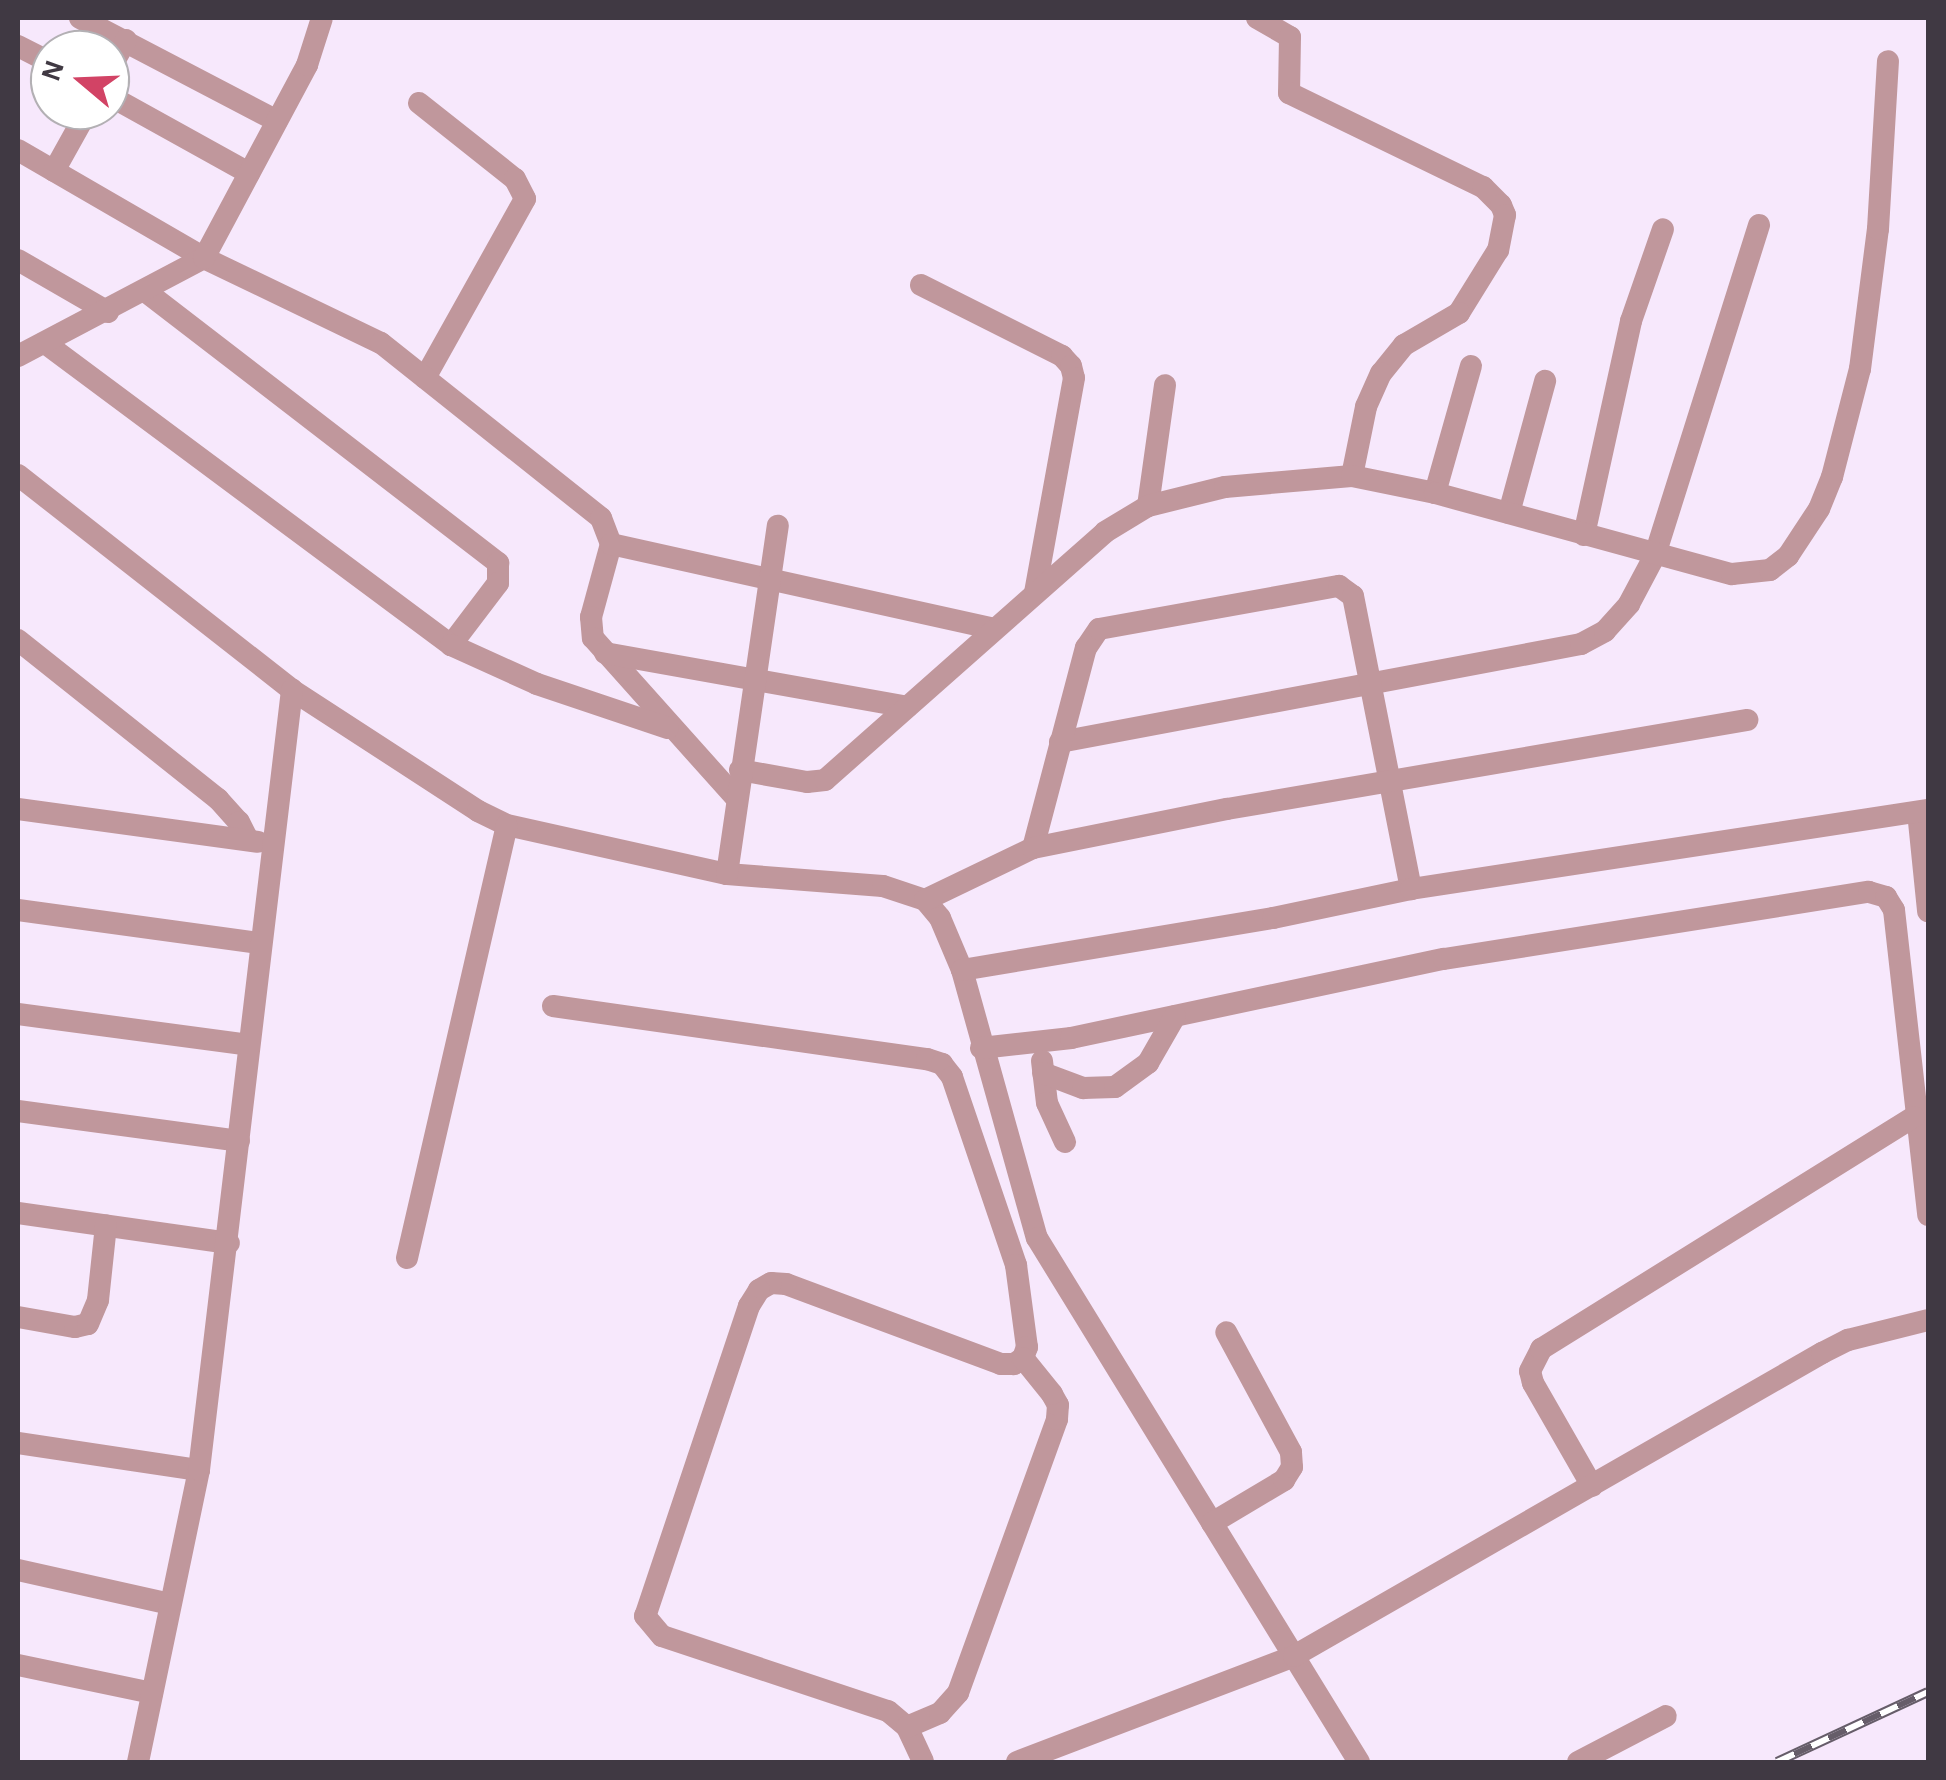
<!DOCTYPE html>
<style>
body{margin:0}
#map{position:relative;width:1946px;height:1780px;overflow:hidden;background:#f7e8fc;font-family:"Alegreya Sans",sans-serif}
div>[style]{position:absolute}
.minor>*{height:22px;margin:-11px;padding:0 11px;transform-origin:11px;border-radius:11px;background:#c0979c}
.rail>*{height:10px;margin-top:-5px;transform-origin:0;background:repeating-linear-gradient(90deg,#fff 0 19px,#665d69 0 38px);box-sizing:border-box;border-block:2px solid #665d69}
span{translate:-50% -50%;white-space:nowrap;text-align:center;line-height:1.15;-webkit-text-stroke:10px #fff;paint-order:stroke}
.frame{position:absolute;inset:0;border:20px solid #403943;pointer-events:none}
.north{position:absolute;left:30px;top:30px;width:100px;height:100px;box-sizing:border-box;background:#fff;border:2px solid #b3b0b4;border-radius:50%;rotate:289deg;font-size:28px;font-weight:700;line-height:40px;text-align:center;color:#403943}
.north::after{content:'';display:block;margin:auto;width:35px;height:45px;background:#d24365;clip-path:polygon(50% 0,100% 100%,50% 72%,0 100%)}
</style>
<div id="map">
<div class="minor">
<div style="left:80px;top:18px;width:222px;rotate:27.6deg"></div>
<div style="left:1257px;top:18px;width:38px;rotate:30deg"></div>
<div style="left:1290px;top:37px;width:56px;rotate:91deg"></div>
<div style="left:1289px;top:93px;width:216px;rotate:25.9deg"></div>
<div style="left:1483px;top:187px;width:25px;rotate:45deg"></div>
<div style="left:1501px;top:205px;width:11px;rotate:68deg"></div>
<div style="left:1505px;top:215px;width:36px;rotate:101deg"></div>
<div style="left:1498px;top:250px;width:74px;rotate:121.8deg"></div>
<div style="left:1459px;top:313px;width:64px;rotate:149.8deg"></div>
<div style="left:1404px;top:345px;width:36px;rotate:129deg"></div>
<div style="left:1381px;top:373px;width:37px;rotate:114deg"></div>
<div style="left:1366px;top:407px;width:70px;rotate:101.5deg"></div>
<div style="left:18px;top:46px;width:36px;rotate:27deg"></div>
<div style="left:110px;top:69px;width:33px;rotate:-61deg"></div>
<div style="left:110px;top:96px;width:159px;rotate:29deg"></div>
<div style="left:419px;top:103px;width:122px;rotate:38.4deg"></div>
<div style="left:515px;top:179px;width:22px;rotate:63deg"></div>
<div style="left:525px;top:199px;width:205px;rotate:119.2deg"></div>
<div style="left:18px;top:150px;width:215px;rotate:30.1deg"></div>
<div style="left:204px;top:258px;width:196px;rotate:25.7deg"></div>
<div style="left:381px;top:343px;width:281px;rotate:38.5deg"></div>
<div style="left:601px;top:518px;width:28px;rotate:69deg"></div>
<div style="left:611px;top:544px;width:76px;rotate:105.3deg"></div>
<div style="left:591px;top:617px;width:21px;rotate:85deg"></div>
<div style="left:593px;top:638px;width:215px;rotate:48.2deg"></div>
<div style="left:54px;top:171px;width:70px;rotate:-60.9deg"></div>
<div style="left:18px;top:260px;width:104px;rotate:30deg"></div>
<div style="left:921px;top:285px;width:158px;rotate:26.7deg"></div>
<div style="left:1062px;top:356px;width:13px;rotate:48deg"></div>
<div style="left:1071px;top:366px;width:12px;rotate:76deg"></div>
<div style="left:1074px;top:378px;width:219px;rotate:100.3deg"></div>
<div style="left:145px;top:291px;width:446px;rotate:37.6deg"></div>
<div style="left:498px;top:563px;width:20px;rotate:90deg"></div>
<div style="left:498px;top:583px;width:78px;rotate:127.2deg"></div>
<div style="left:45px;top:343px;width:506px;rotate:36.64deg"></div>
<div style="left:451px;top:645px;width:94px;rotate:24.4deg"></div>
<div style="left:537px;top:684px;width:138px;rotate:18.6deg"></div>
<div style="left:18px;top:356px;width:210px;rotate:-27.8deg"></div>
<div style="left:204px;top:258px;width:219px;rotate:-61.9deg"></div>
<div style="left:307px;top:65px;width:49px;rotate:-72.3deg"></div>
<div style="left:18px;top:475px;width:348px;rotate:38.1deg"></div>
<div style="left:292px;top:690px;width:222px;rotate:33deg"></div>
<div style="left:478px;top:811px;width:32px;rotate:26deg"></div>
<div style="left:507px;top:825px;width:225px;rotate:12.6deg"></div>
<div style="left:727px;top:874px;width:156px;rotate:4.4deg"></div>
<div style="left:883px;top:886px;width:44px;rotate:18.4deg"></div>
<div style="left:925px;top:900px;width:23px;rotate:50deg"></div>
<div style="left:940px;top:918px;width:56px;rotate:67.1deg"></div>
<div style="left:962px;top:970px;width:278px;rotate:74.4deg"></div>
<div style="left:1037px;top:1238px;width:615px;rotate:58.43deg"></div>
<div style="left:1435px;top:493px;width:132px;rotate:-74.2deg"></div>
<div style="left:1148px;top:506px;width:122px;rotate:-82deg"></div>
<div style="left:1509px;top:513px;width:137px;rotate:-74.7deg"></div>
<div style="left:1584px;top:535px;width:219px;rotate:-77.6deg"></div>
<div style="left:1631px;top:321px;width:97px;rotate:-70.8deg"></div>
<div style="left:611px;top:544px;width:392px;rotate:12.5deg"></div>
<div style="left:18px;top:640px;width:256px;rotate:38.5deg"></div>
<div style="left:218px;top:799px;width:31px;rotate:48deg"></div>
<div style="left:239px;top:822px;width:20px;rotate:63deg"></div>
<div style="left:605px;top:653px;width:307px;rotate:10.1deg"></div>
<div style="left:1060px;top:742px;width:530px;rotate:-10.65deg"></div>
<div style="left:1581px;top:644px;width:27px;rotate:-28deg"></div>
<div style="left:1605px;top:631px;width:36px;rotate:-48deg"></div>
<div style="left:1629px;top:604px;width:55px;rotate:-62deg"></div>
<div style="left:1655px;top:555px;width:346px;rotate:-72.5deg"></div>
<div style="left:740px;top:770px;width:68px;rotate:10.2deg"></div>
<div style="left:807px;top:782px;width:18px;rotate:-6deg"></div>
<div style="left:825px;top:780px;width:374px;rotate:-41.5deg"></div>
<div style="left:1105px;top:532px;width:50px;rotate:-31.2deg"></div>
<div style="left:1148px;top:506px;width:79px;rotate:-13.9deg"></div>
<div style="left:1225px;top:487px;width:127px;rotate:-5deg"></div>
<div style="left:1352px;top:476px;width:85px;rotate:11.6deg"></div>
<div style="left:1435px;top:493px;width:308px;rotate:15.3deg"></div>
<div style="left:1732px;top:574px;width:38px;rotate:-6deg"></div>
<div style="left:1770px;top:570px;width:23px;rotate:-38deg"></div>
<div style="left:1788px;top:556px;width:56px;rotate:-56.6deg"></div>
<div style="left:1819px;top:509px;width:35px;rotate:-68deg"></div>
<div style="left:1832px;top:477px;width:112px;rotate:-75.5deg"></div>
<div style="left:1860px;top:369px;width:141px;rotate:-82.7deg"></div>
<div style="left:1878px;top:229px;width:168px;rotate:-86.6deg"></div>
<div style="left:18px;top:809px;width:242px;rotate:7.8deg"></div>
<div style="left:1918px;top:812px;width:100px;rotate:84.2deg"></div>
<div style="left:1033px;top:848px;width:207px;rotate:-75.2deg"></div>
<div style="left:1086px;top:648px;width:23px;rotate:-56deg"></div>
<div style="left:1099px;top:629px;width:244px;rotate:-10.2deg"></div>
<div style="left:1339px;top:586px;width:17px;rotate:36deg"></div>
<div style="left:1353px;top:596px;width:299px;rotate:78.8deg"></div>
<div style="left:727px;top:874px;width:352px;rotate:-81.7deg"></div>
<div style="left:925px;top:900px;width:120px;rotate:-25.7deg"></div>
<div style="left:1033px;top:848px;width:198px;rotate:-11.4deg"></div>
<div style="left:1227px;top:809px;width:528px;rotate:-9.71deg"></div>
<div style="left:18px;top:910px;width:244px;rotate:7.8deg"></div>
<div style="left:962px;top:970px;width:315px;rotate:-9.5deg"></div>
<div style="left:1273px;top:918px;width:141px;rotate:-11.9deg"></div>
<div style="left:1411px;top:889px;width:523px;rotate:-8.69deg"></div>
<div style="left:553px;top:1006px;width:378px;rotate:8.1deg"></div>
<div style="left:927px;top:1059px;width:16px;rotate:18deg"></div>
<div style="left:942px;top:1064px;width:16px;rotate:52deg"></div>
<div style="left:952px;top:1077px;width:199px;rotate:71.2deg"></div>
<div style="left:1016px;top:1265px;width:83px;rotate:82.4deg"></div>
<div style="left:1027px;top:1347px;width:12px;rotate:110deg"></div>
<div style="left:1023px;top:1358px;width:11px;rotate:146deg"></div>
<div style="left:1014px;top:1364px;width:13px;rotate:180deg"></div>
<div style="left:1001px;top:1364px;width:229px;rotate:-159.6deg"></div>
<div style="left:786px;top:1284px;width:15px;rotate:-176deg"></div>
<div style="left:771px;top:1283px;width:14px;rotate:150deg"></div>
<div style="left:759px;top:1290px;width:19px;rotate:122deg"></div>
<div style="left:749px;top:1306px;width:327px;rotate:108.5deg"></div>
<div style="left:645px;top:1616px;width:26px;rotate:50deg"></div>
<div style="left:662px;top:1636px;width:238px;rotate:18.4deg"></div>
<div style="left:888px;top:1711px;width:25px;rotate:40deg"></div>
<div style="left:907px;top:1727px;width:38px;rotate:65deg"></div>
<div style="left:18px;top:1014px;width:233px;rotate:7.6deg"></div>
<div style="left:981px;top:1048px;width:91px;rotate:-6.3deg"></div>
<div style="left:1071px;top:1038px;width:381px;rotate:-12deg"></div>
<div style="left:1444px;top:959px;width:430px;rotate:-9deg"></div>
<div style="left:1869px;top:892px;width:18px;rotate:16deg"></div>
<div style="left:1886px;top:897px;width:15px;rotate:58deg"></div>
<div style="left:1894px;top:910px;width:307px;rotate:83.6deg"></div>
<div style="left:1042px;top:1061px;width:42px;rotate:83.2deg"></div>
<div style="left:1047px;top:1103px;width:43px;rotate:65.2deg"></div>
<div style="left:1043px;top:1073px;width:43px;rotate:20.6deg"></div>
<div style="left:1083px;top:1088px;width:32px;rotate:-2deg"></div>
<div style="left:1115px;top:1087px;width:41px;rotate:-36deg"></div>
<div style="left:1148px;top:1063px;width:54px;rotate:-60.1deg"></div>
<div style="left:18px;top:1111px;width:223px;rotate:7.7deg"></div>
<div style="left:18px;top:1213px;width:213px;rotate:8.1deg"></div>
<div style="left:407px;top:1258px;width:444px;rotate:-77deg"></div>
<div style="left:18px;top:1317px;width:58px;rotate:10deg"></div>
<div style="left:75px;top:1327px;width:13px;rotate:-13deg"></div>
<div style="left:88px;top:1324px;width:26px;rotate:-67deg"></div>
<div style="left:98px;top:1300px;width:75px;rotate:-83.9deg"></div>
<div style="left:18px;top:1443px;width:183px;rotate:8.5deg"></div>
<div style="left:1592px;top:1486px;width:119px;rotate:-119.8deg"></div>
<div style="left:1533px;top:1383px;width:12px;rotate:-104deg"></div>
<div style="left:1530px;top:1371px;width:25px;rotate:-63deg"></div>
<div style="left:1541px;top:1349px;width:439px;rotate:-31.9deg"></div>
<div style="left:1212px;top:1523px;width:84px;rotate:-30.8deg"></div>
<div style="left:1284px;top:1480px;width:15px;rotate:-58deg"></div>
<div style="left:1292px;top:1467px;width:15px;rotate:-94deg"></div>
<div style="left:1291px;top:1452px;width:136px;rotate:-118.4deg"></div>
<div style="left:18px;top:1570px;width:156px;rotate:12.6deg"></div>
<div style="left:18px;top:1665px;width:137px;rotate:11.8deg"></div>
<div style="left:907px;top:1727px;width:36px;rotate:-23deg"></div>
<div style="left:940px;top:1713px;width:27px;rotate:-48deg"></div>
<div style="left:958px;top:1693px;width:291px;rotate:-70.1deg"></div>
<div style="left:1057px;top:1419px;width:14px;rotate:-86deg"></div>
<div style="left:1058px;top:1405px;width:13px;rotate:-119deg"></div>
<div style="left:1052px;top:1394px;width:46px;rotate:-128.9deg"></div>
<div style="left:138px;top:1762px;width:298px;rotate:-78.2deg"></div>
<div style="left:199px;top:1470px;width:786px;rotate:-83.2deg"></div>
<div style="left:1017px;top:1762px;width:297px;rotate:-20.9deg"></div>
<div style="left:1294px;top:1656px;width:609px;rotate:-29.85deg"></div>
<div style="left:1822px;top:1353px;width:29px;rotate:-27deg"></div>
<div style="left:1848px;top:1340px;width:82px;rotate:-14deg"></div>
<div style="left:1578px;top:1762px;width:99px;rotate:-27.6deg"></div>
</div>
<div class="rail">
<div style="left:1777px;top:1762px;width:166px;rotate:-24.9deg"></div>
</div>
<div class="frame"></div>
<div class="north">N</div>
</div>
